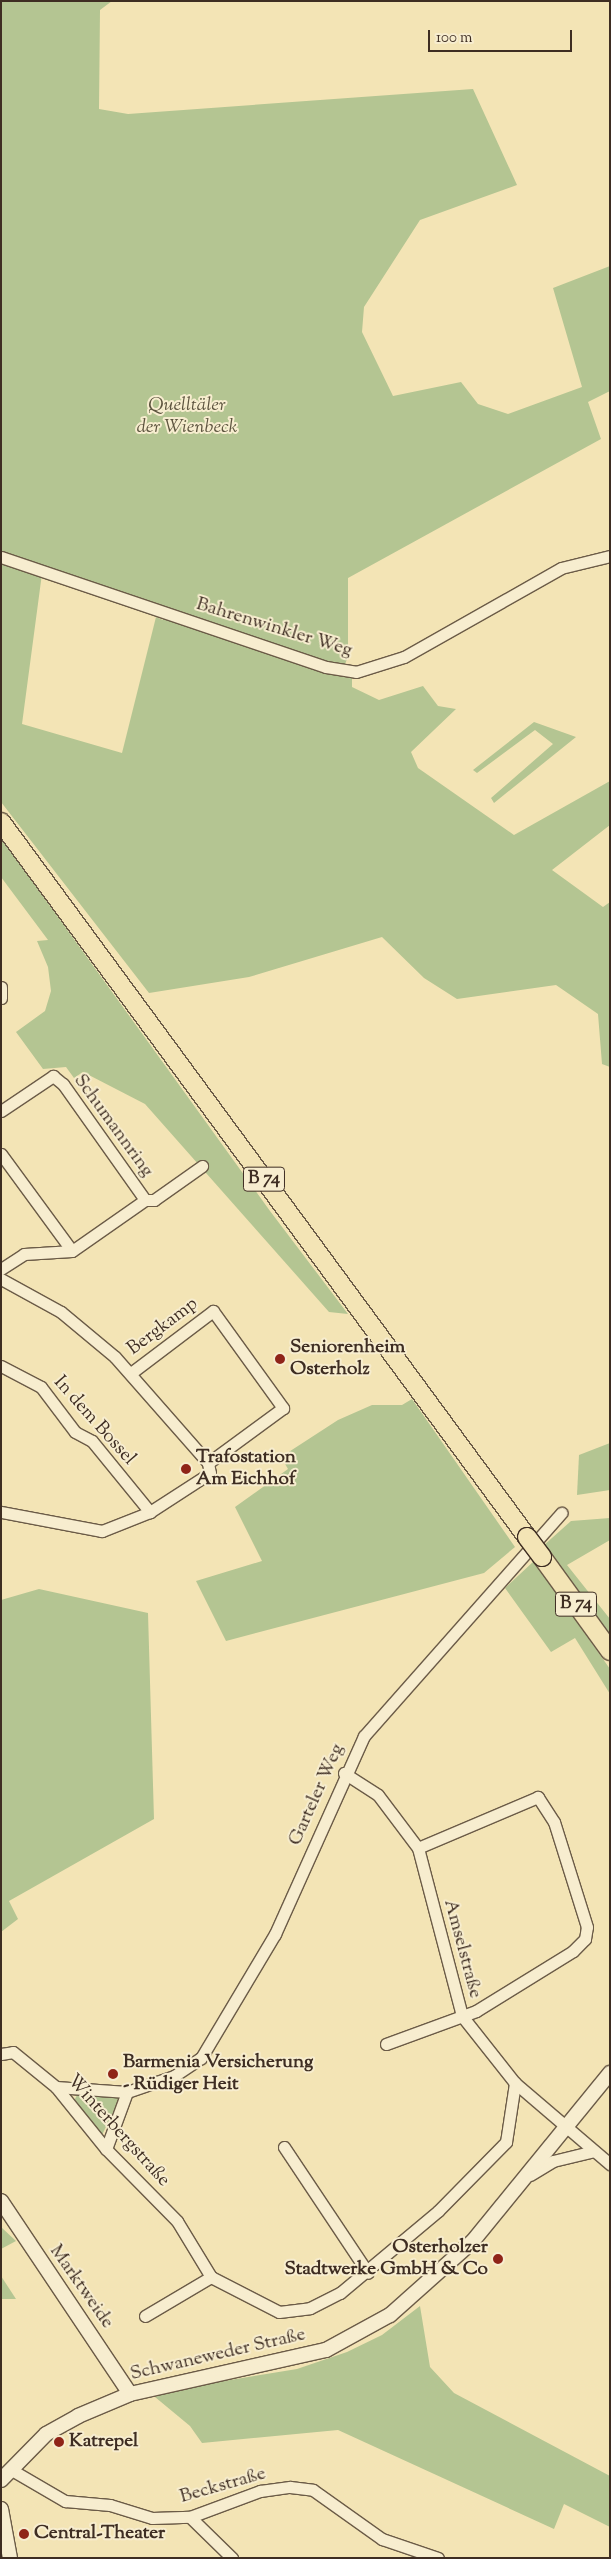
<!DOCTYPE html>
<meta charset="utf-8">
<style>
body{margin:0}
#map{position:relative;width:611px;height:2559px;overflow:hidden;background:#f3e4b5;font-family:"Sorts Mill Goudy",serif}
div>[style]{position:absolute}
.green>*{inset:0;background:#b4c592}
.roads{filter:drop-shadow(1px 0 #6b5b47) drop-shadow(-1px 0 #6b5b47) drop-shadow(0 1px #6b5b47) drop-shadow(0 -1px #6b5b47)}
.minor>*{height:11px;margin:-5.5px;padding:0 5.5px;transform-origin:5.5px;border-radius:5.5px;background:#f7edcf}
.tertiary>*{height:14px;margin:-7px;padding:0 7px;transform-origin:7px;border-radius:7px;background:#f7edcf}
.primary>*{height:18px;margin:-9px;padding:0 9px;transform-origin:9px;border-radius:9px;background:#f3e4b5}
.bridges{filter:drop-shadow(1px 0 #3e2d22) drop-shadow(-1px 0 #3e2d22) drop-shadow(0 1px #3e2d22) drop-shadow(0 -1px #3e2d22)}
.primary-bridge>*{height:18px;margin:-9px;padding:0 9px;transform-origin:9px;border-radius:9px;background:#f3e4b5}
.dots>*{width:14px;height:14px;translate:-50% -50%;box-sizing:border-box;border:2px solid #f7edcf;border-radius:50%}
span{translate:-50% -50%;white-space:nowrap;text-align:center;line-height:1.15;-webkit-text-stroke:4px #f7edcf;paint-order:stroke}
.shield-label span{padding:1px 4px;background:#f7edcf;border:1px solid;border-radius:4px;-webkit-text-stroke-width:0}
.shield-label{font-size:18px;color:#3e2d22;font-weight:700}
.park-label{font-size:19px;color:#5c533e;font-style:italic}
.street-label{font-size:19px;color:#3e2d22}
.poi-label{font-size:19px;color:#3e2d22;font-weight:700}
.left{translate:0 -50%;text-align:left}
.right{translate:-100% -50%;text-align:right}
.frame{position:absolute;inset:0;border:2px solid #3e2d22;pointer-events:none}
.scale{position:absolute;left:428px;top:30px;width:144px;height:22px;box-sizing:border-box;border:2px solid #3e2d22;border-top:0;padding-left:6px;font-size:15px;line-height:18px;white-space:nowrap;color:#3e2d22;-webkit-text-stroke:4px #f7edcf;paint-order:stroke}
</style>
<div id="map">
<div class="green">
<div style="clip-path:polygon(evenodd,1px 1px,112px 1px,100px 10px,99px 109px,128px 114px,473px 89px,517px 185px,420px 220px,364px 307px,362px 332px,393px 396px,461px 382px,478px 404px,508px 414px,582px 387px,553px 288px,610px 266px,610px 391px,588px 402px,601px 439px,348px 578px,348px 657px,340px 676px,352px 678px,352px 687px,379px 700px,423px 686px,438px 706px,456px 709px,411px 752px,418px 768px,514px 835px,610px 781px,610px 825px,552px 870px,603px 907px,610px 902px,610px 1067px,602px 1064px,598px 1014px,556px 985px,457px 999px,424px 978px,382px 937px,249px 977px,149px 993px,1px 802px,1px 1px,43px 566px,164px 606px,163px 620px,156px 617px,122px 753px,22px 724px,43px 566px)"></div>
<div style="clip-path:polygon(534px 722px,576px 737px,494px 803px,491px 798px,553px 744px,535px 730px,477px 773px,473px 770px)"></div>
<div style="clip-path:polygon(1px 838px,270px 1211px,348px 1314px,329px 1312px,145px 1104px,83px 1072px,74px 1078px,66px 1067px,43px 1069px,16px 1032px,45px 1011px,51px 991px,48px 967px,37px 941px,48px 940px,1px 877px)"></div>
<div style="clip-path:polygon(412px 1399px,515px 1547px,484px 1573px,226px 1641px,196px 1581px,262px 1561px,235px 1507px,288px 1469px,281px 1457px,338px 1420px,372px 1405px,402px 1405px)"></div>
<div style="clip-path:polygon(610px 1443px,610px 1490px,577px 1495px,579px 1455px)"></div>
<div style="clip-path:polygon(610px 1518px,610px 1540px,567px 1565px,610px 1619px,610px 1638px,543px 1546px,571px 1521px)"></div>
<div style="clip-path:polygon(534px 1561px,610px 1669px,610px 1694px,575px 1638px,551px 1652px,505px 1588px)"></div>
<div style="clip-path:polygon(39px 1589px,148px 1613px,154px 1819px,9px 1901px,18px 1919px,1px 1932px,1px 1600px)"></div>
<div style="clip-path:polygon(77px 2095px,121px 2096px,101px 2137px,74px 2101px)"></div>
<div style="clip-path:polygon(1px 2227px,16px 2241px,1px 2249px)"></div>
<div style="clip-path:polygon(1px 2276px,16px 2299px,1px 2299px)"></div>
<div style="clip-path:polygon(420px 2306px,430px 2367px,454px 2393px,610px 2476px,610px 2527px,564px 2504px,554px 2529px,338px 2430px,202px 2443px,190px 2426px,155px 2397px,181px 2388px,297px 2369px,347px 2352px,382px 2335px)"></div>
</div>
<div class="roads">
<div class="minor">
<div style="left:1px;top:557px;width:343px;rotate:18.7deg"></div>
<div style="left:326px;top:667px;width:30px;rotate:9deg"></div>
<div style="left:356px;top:672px;width:50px;rotate:-17.4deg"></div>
<div style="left:404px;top:657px;width:180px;rotate:-29.5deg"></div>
<div style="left:561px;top:568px;width:50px;rotate:-13.8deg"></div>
<div style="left:1px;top:987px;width:11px;rotate:90deg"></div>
<div style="left:1px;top:1111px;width:63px;rotate:-33.9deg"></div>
<div style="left:53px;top:1076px;width:13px;rotate:39deg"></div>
<div style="left:63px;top:1084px;width:142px;rotate:54.7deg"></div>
<div style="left:1px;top:1154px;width:120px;rotate:53.8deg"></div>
<div style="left:145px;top:1200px;width:9px"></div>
<div style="left:154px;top:1200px;width:59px;rotate:-35.3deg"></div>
<div style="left:1px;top:1269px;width:27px;rotate:-33deg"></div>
<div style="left:24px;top:1254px;width:48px;rotate:-3.6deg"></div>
<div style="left:72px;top:1251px;width:89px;rotate:-34.9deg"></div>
<div style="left:1px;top:1279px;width:68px;rotate:28.8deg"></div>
<div style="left:61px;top:1312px;width:70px;rotate:39.8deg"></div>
<div style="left:115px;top:1357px;width:141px;rotate:48.7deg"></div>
<div style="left:208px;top:1463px;width:10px;rotate:79deg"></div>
<div style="left:210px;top:1473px;width:72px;rotate:147deg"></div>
<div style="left:150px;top:1512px;width:52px;rotate:158.4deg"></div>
<div style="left:102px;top:1531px;width:103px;rotate:-169.3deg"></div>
<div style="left:1px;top:1366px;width:45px;rotate:27.7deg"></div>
<div style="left:41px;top:1387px;width:56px;rotate:52.9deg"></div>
<div style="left:75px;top:1432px;width:19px;rotate:28deg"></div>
<div style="left:92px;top:1441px;width:92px;rotate:50.8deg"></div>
<div style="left:131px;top:1373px;width:103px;rotate:-37.1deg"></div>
<div style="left:213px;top:1311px;width:120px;rotate:54.2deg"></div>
<div style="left:283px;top:1408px;width:93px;rotate:143.7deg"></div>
<div style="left:344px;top:1773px;width:40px;rotate:32.9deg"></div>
<div style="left:378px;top:1795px;width:66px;rotate:53deg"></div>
<div style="left:418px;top:1848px;width:174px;rotate:75.3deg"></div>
<div style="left:462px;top:2016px;width:85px;rotate:51.7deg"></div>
<div style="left:515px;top:2083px;width:125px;rotate:40.5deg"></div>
<div style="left:386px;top:2044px;width:96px;rotate:-20.1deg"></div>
<div style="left:476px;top:2011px;width:114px;rotate:-31.7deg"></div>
<div style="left:573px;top:1951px;width:17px;rotate:-45deg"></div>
<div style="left:585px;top:1939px;width:12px;rotate:-81deg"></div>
<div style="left:587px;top:1927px;width:110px;rotate:-107.4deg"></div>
<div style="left:554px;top:1822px;width:30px;rotate:-123deg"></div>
<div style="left:538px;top:1797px;width:130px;rotate:157deg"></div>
<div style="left:1px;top:2054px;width:12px;rotate:-9deg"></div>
<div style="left:13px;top:2052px;width:55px;rotate:39.1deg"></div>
<div style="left:56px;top:2087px;width:80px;rotate:51.1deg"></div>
<div style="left:106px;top:2149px;width:101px;rotate:45.4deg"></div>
<div style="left:177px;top:2221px;width:66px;rotate:58.7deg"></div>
<div style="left:211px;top:2277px;width:76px;rotate:27.2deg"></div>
<div style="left:279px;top:2312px;width:31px;rotate:-7deg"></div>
<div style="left:310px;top:2308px;width:34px;rotate:-27deg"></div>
<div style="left:340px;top:2293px;width:128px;rotate:-39.9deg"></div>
<div style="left:438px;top:2211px;width:97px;rotate:-45.4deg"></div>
<div style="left:506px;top:2142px;width:60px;rotate:-81.3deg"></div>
<div style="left:56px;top:2087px;width:71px;rotate:4deg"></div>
<div style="left:127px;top:2092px;width:50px;rotate:-18.8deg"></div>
<div style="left:174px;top:2076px;width:32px;rotate:-34deg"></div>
<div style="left:201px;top:2058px;width:144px;rotate:-59.2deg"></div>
<div style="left:275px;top:1934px;width:217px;rotate:-65.8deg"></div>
<div style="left:364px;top:1736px;width:298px;rotate:-48.5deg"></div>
<div style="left:284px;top:2147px;width:151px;rotate:56.3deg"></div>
<div style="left:106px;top:2149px;width:61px;rotate:-69.8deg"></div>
<div style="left:530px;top:2175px;width:27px;rotate:-31deg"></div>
<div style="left:553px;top:2161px;width:42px;rotate:-13.7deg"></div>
<div style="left:145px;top:2316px;width:77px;rotate:-30.6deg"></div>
<div style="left:10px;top:2469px;width:64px;rotate:30.2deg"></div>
<div style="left:65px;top:2501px;width:45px;rotate:5.1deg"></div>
<div style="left:110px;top:2505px;width:44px;rotate:17.2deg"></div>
<div style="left:152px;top:2518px;width:38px;rotate:-2deg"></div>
<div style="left:190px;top:2517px;width:75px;rotate:-20.4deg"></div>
<div style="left:260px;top:2491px;width:30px;rotate:-8deg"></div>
<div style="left:290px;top:2487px;width:23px;rotate:7deg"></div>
<div style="left:313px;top:2490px;width:85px;rotate:35.4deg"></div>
<div style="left:382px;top:2539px;width:59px;rotate:18.7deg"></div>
<div style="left:190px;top:2517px;width:59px;rotate:44.3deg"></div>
</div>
<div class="tertiary">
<div style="left:1px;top:2201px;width:232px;rotate:56.2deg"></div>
<div style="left:1px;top:2480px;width:64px;rotate:-45.6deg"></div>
<div style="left:46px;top:2434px;width:37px;rotate:-29deg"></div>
<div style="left:78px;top:2416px;width:56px;rotate:-22.9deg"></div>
<div style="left:130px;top:2394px;width:201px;rotate:-12.7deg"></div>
<div style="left:326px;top:2350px;width:73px;rotate:-28.7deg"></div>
<div style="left:390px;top:2315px;width:111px;rotate:-41.7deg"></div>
<div style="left:473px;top:2241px;width:217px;rotate:-50.8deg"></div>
<div style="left:1px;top:2509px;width:50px;rotate:79.6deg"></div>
</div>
<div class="primary">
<div style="left:1px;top:822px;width:888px;rotate:53.66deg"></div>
<div style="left:542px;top:1557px;width:116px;rotate:54.1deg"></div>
</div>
</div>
<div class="bridges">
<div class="primary-bridge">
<div style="left:527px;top:1537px;width:25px;rotate:53deg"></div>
</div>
</div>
<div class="dots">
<div style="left:280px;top:1359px;background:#8f2418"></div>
<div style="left:186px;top:1469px;background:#8f2418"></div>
<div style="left:113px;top:2074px;background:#8f2418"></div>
<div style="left:498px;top:2259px;background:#8f2418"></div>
<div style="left:59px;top:2442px;background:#8f2418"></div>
<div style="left:24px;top:2534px;background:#8f2418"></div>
</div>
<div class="shield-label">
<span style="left:264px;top:1179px">B 74</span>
<span style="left:576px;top:1604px">B 74</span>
</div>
<div class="park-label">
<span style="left:187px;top:417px">Quelltäler<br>der Wienbeck</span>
</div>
<div class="street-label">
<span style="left:274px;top:628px;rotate:17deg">Bahrenwinkler Weg</span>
<span style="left:113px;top:1126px;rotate:54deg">Schumannring</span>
<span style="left:163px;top:1327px;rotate:-37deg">Bergkamp</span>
<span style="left:94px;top:1421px;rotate:48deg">In dem Bossel</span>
<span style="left:317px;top:1795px;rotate:-66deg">Garteler Weg</span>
<span style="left:462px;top:1949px;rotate:75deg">Amselstraße</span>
<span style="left:118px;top:2131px;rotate:48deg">Winterbergstraße</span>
<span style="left:81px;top:2287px;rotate:55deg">Marktweide</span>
<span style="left:218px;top:2355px;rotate:-13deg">Schwaneweder Straße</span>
<span style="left:223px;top:2486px;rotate:-16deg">Beckstraße</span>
</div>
<div class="poi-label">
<span class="left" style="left:290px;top:1359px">Seniorenheim<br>Osterholz</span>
<span class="left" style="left:196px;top:1469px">Trafostation<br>Am Eichhof</span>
<span class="left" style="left:123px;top:2074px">Barmenia Versicherung<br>- Rüdiger Heit</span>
<span class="right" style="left:488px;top:2259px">Osterholzer<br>Stadtwerke GmbH &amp; Co</span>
<span class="left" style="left:69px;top:2442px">Katrepel</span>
<span class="left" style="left:34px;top:2534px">Central-Theater</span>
</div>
<div class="frame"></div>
<div class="scale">100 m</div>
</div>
